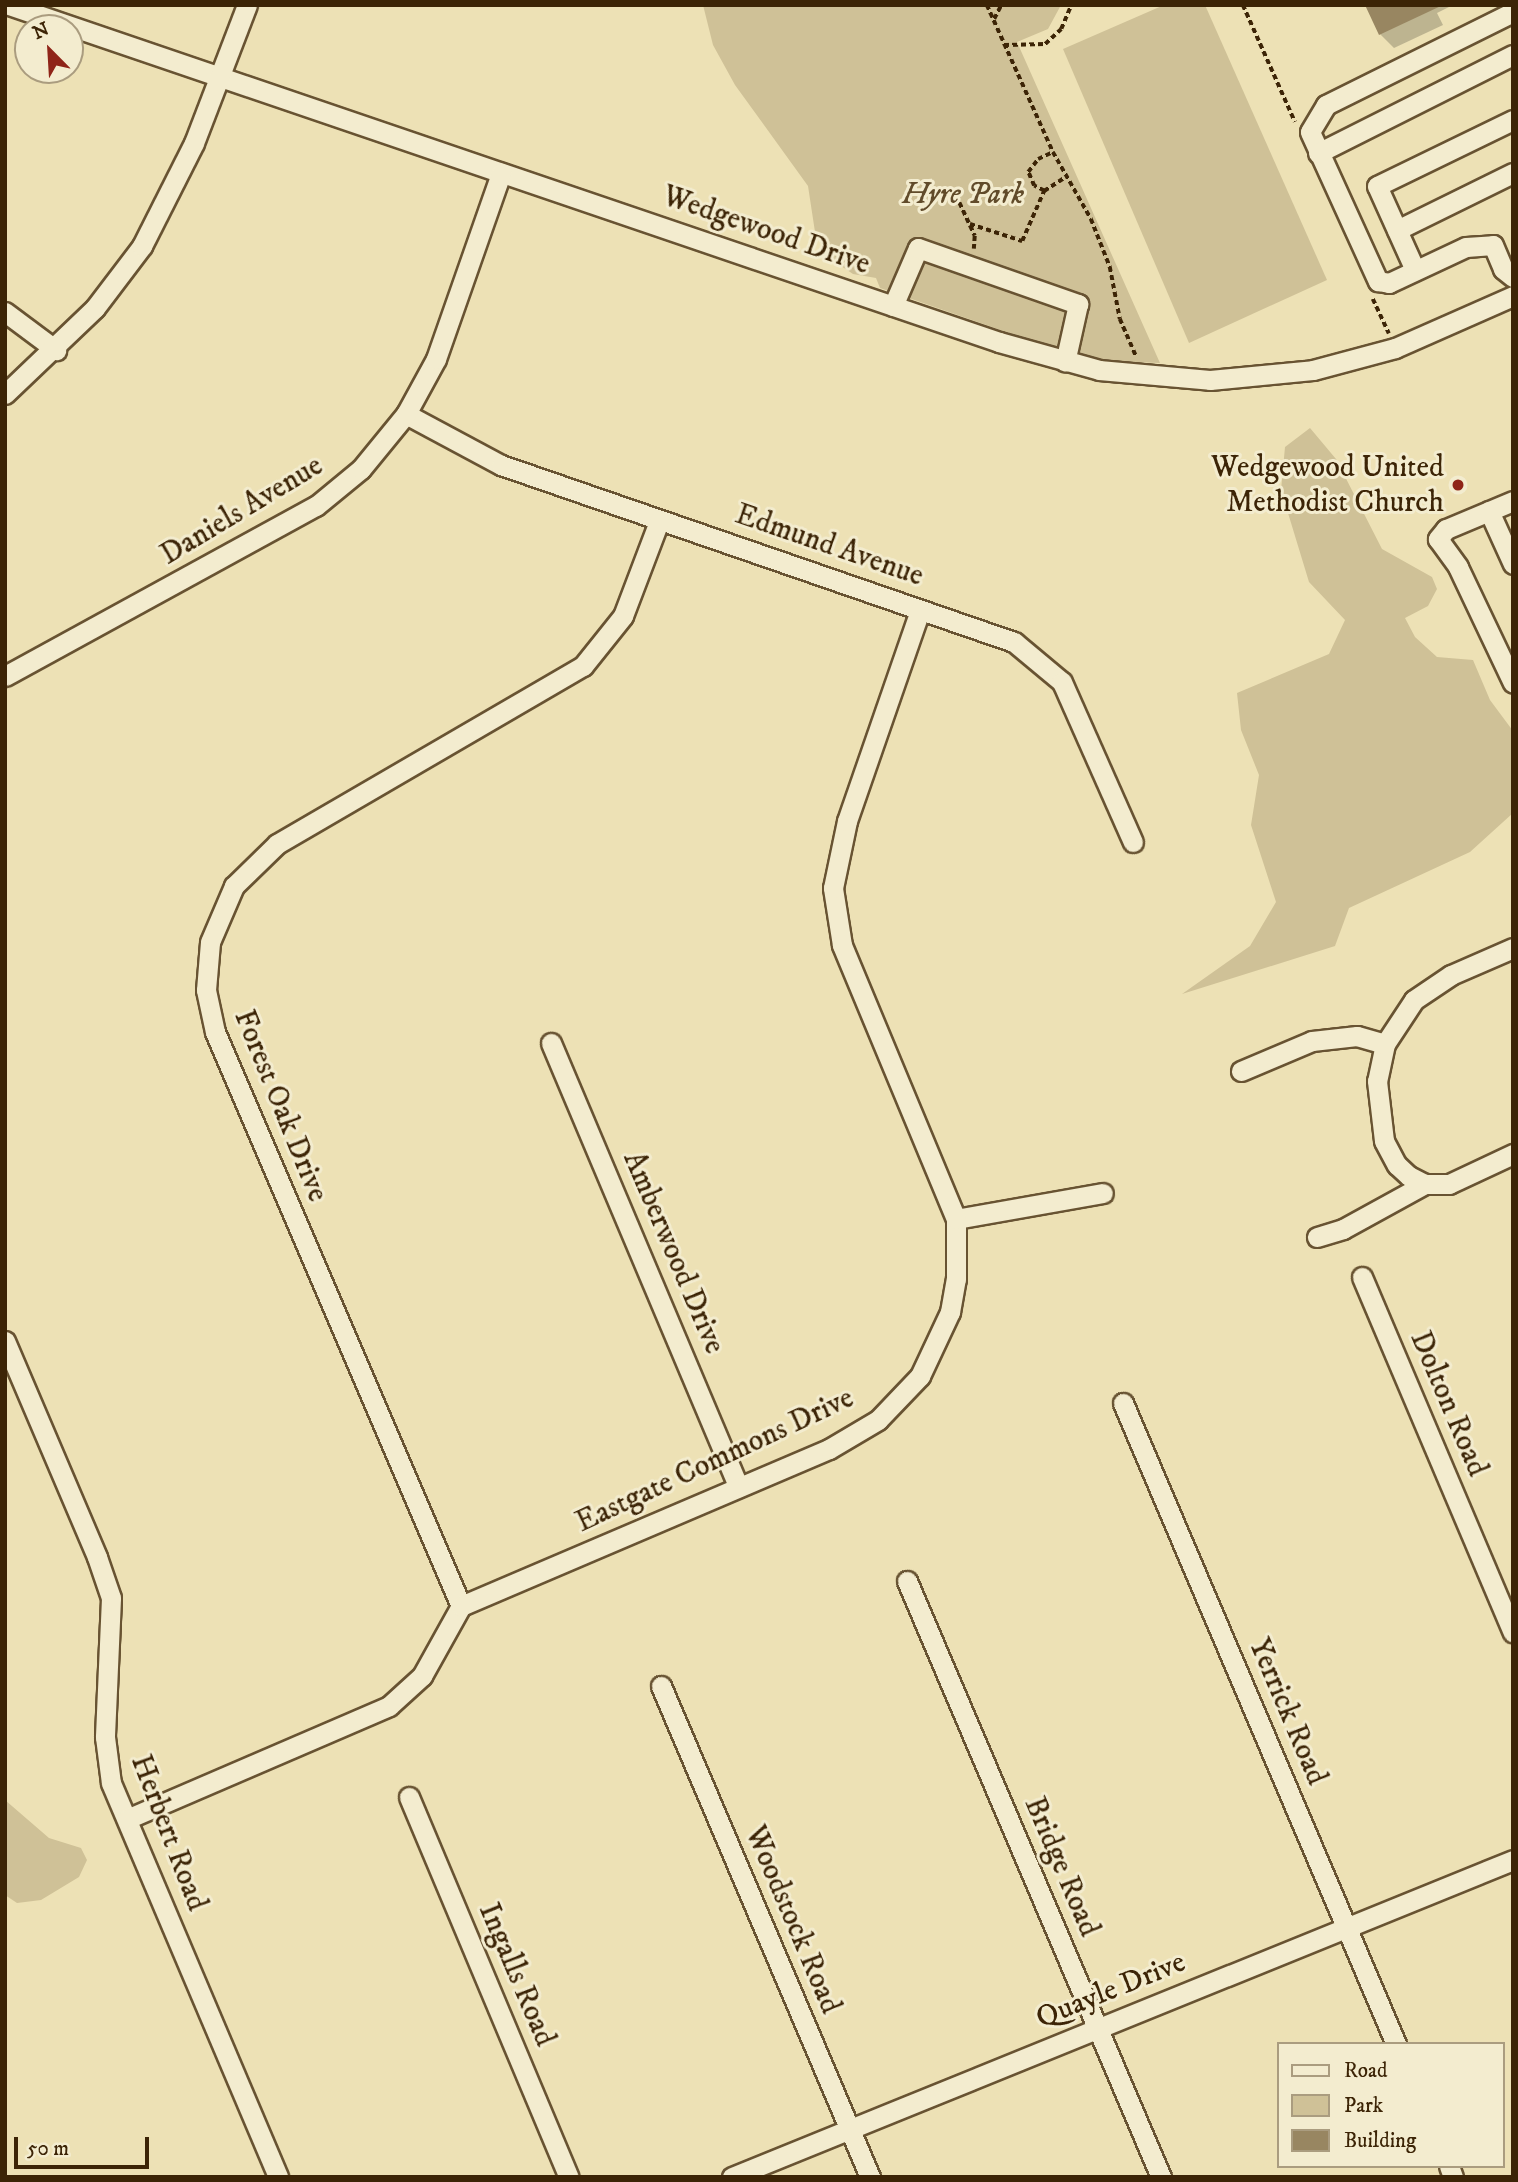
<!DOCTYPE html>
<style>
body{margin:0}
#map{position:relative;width:1518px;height:2182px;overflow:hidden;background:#ede1b5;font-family:"IM FELL DW Pica",serif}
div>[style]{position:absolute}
.green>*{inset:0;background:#cfc197}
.shadow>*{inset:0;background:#0003}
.building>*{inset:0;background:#988661}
.path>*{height:3.5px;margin-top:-1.75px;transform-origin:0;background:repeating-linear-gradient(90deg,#3c2406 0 5px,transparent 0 8.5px)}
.roads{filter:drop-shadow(2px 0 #685332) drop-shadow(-2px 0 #685332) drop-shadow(0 2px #685332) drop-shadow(0 -2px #685332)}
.minor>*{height:19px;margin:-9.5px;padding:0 9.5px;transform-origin:9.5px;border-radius:9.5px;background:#f3eccf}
.dots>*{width:19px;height:19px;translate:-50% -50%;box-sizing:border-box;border:4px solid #f3eccf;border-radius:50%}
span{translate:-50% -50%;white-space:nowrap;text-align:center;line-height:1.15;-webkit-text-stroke:6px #f3eccf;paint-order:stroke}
.park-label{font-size:30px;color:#614b2a;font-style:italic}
.street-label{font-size:30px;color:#3c2406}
.poi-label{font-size:30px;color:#3c2406}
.right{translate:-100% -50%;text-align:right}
.frame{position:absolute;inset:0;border:7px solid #3c2406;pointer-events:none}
.legend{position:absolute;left:1277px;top:2042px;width:228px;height:126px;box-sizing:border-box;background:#f3eccf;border:2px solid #aa9c7f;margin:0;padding:9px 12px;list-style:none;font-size:21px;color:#3c2406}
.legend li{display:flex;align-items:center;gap:14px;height:35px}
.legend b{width:35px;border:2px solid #aa9c7f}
.north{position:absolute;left:14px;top:14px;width:70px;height:70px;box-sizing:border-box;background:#f3eccf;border:2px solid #aa9c7f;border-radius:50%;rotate:336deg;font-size:19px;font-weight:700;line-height:28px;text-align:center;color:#3c2406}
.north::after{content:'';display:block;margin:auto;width:24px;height:32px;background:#8f2418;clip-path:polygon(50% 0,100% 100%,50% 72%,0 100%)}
.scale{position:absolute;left:14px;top:2137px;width:135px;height:32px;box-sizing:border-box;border:4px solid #3c2406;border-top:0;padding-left:9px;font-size:21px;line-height:24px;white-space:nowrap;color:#3c2406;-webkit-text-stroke:5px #f3eccf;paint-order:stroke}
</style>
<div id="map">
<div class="green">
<div style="clip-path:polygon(703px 5px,1061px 5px,1048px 29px,1017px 42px,1160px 363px,1110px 361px,1032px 341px,880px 288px,876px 278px,853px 274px,841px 266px,826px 253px,815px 232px,808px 186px,735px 85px,713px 45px)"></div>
<div style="clip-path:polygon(1164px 5px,1205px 5px,1327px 280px,1189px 343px,1063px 49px)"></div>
<div style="clip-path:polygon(1310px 428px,1336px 459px,1382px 549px,1432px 577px,1437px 589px,1428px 606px,1405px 618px,1415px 637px,1437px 657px,1473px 660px,1490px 700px,1513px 731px,1513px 813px,1470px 852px,1349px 908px,1335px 946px,1182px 994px,1250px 946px,1276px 902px,1251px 825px,1259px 775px,1241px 730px,1237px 693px,1329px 654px,1345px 620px,1309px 582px,1281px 490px,1285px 447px)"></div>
<div style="clip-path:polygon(5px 1800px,49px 1838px,81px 1848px,87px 1860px,79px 1877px,41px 1900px,17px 1903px,5px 1895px)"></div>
</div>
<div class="shadow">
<div style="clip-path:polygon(1367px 5px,1453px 5px,1437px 13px,1443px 25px,1394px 48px,1380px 34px)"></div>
</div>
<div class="building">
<div style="clip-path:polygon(1365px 5px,1443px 5px,1379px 35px)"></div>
</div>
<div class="path">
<div style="left:987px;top:5px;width:161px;rotate:65.8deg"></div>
<div style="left:1053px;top:152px;width:77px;rotate:60.4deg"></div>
<div style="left:1091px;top:219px;width:52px;rotate:68.4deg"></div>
<div style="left:1110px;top:267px;width:53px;rotate:79.1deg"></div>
<div style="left:1120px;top:319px;width:40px;rotate:66.6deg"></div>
<div style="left:1243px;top:5px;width:128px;rotate:66deg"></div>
<div style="left:994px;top:19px;width:16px;rotate:-63deg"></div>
<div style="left:1004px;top:45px;width:41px;rotate:-1.4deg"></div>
<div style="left:1045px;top:44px;width:22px;rotate:-43deg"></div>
<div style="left:1061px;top:29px;width:26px;rotate:-67deg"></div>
<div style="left:1044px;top:191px;width:11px;rotate:-153deg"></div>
<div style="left:1034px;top:186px;width:15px;rotate:-113deg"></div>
<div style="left:1028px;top:172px;width:16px;rotate:-52deg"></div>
<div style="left:1038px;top:159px;width:17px;rotate:-25deg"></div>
<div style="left:956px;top:195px;width:45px;rotate:65.1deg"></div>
<div style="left:975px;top:236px;width:13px;rotate:94deg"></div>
<div style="left:970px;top:224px;width:55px;rotate:18.1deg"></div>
<div style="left:1022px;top:241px;width:55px;rotate:-66.3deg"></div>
<div style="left:1044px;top:191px;width:27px;rotate:-33deg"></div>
<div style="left:1373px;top:299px;width:38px;rotate:65deg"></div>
</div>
<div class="roads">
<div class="minor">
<div style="left:9px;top:5px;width:1046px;rotate:18.8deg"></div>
<div style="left:999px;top:342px;width:104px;rotate:15.6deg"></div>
<div style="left:1099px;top:370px;width:111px;rotate:5.1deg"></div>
<div style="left:1210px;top:380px;width:103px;rotate:-5.5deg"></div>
<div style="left:1313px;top:370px;width:85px;rotate:-15deg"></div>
<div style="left:1395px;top:348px;width:129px;rotate:-23.8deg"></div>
<div style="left:1513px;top:12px;width:209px;rotate:153.6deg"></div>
<div style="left:1326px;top:105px;width:31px;rotate:121deg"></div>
<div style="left:1310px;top:132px;width:164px;rotate:65.5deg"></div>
<div style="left:1378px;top:281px;width:11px;rotate:10deg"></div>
<div style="left:1389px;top:283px;width:85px;rotate:-25.1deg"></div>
<div style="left:1466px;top:247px;width:27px;rotate:-4deg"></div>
<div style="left:1493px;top:245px;width:26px;rotate:67deg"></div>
<div style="left:1503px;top:269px;width:13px;rotate:39deg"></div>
<div style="left:1318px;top:153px;width:218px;rotate:-26.7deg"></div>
<div style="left:1397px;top:230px;width:129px;rotate:-26.2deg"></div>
<div style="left:1415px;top:270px;width:92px;rotate:-114.3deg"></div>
<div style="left:1377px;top:186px;width:151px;rotate:-25.9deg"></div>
<div style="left:893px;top:306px;width:63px;rotate:-66.7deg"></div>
<div style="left:918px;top:248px;width:170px;rotate:19.3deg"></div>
<div style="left:1078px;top:304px;width:59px;rotate:102.6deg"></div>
<div style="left:5px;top:312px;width:64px;rotate:36.7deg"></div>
<div style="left:5px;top:394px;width:124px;rotate:-43.7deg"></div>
<div style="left:95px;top:308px;width:78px;rotate:-52.8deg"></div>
<div style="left:142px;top:246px;width:115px;rotate:-63.2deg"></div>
<div style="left:194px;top:143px;width:148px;rotate:-69deg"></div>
<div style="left:406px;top:414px;width:108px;rotate:28.2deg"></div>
<div style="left:501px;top:465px;width:543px;rotate:19.04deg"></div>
<div style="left:1014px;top:642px;width:62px;rotate:39.8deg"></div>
<div style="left:1062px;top:682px;width:175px;rotate:66.1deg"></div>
<div style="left:1513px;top:501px;width:73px;rotate:157.3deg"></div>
<div style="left:1446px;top:529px;width:13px;rotate:129deg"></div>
<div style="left:1438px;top:539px;width:34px;rotate:54deg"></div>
<div style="left:1458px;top:567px;width:128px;rotate:64.6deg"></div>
<div style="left:1489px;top:511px;width:58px;rotate:65.6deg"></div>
<div style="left:5px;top:676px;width:354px;rotate:-28.7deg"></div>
<div style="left:316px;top:506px;width:58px;rotate:-39.4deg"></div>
<div style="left:361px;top:469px;width:71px;rotate:-50.7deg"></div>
<div style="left:406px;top:414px;width:63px;rotate:-61.4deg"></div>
<div style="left:436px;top:359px;width:197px;rotate:-70.7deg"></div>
<div style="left:1513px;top:948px;width:68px;rotate:156.5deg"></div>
<div style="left:1451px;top:975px;width:45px;rotate:146deg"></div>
<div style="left:1414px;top:1000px;width:53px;rotate:123.4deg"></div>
<div style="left:1385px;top:1044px;width:38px;rotate:102deg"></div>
<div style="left:1377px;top:1081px;width:60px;rotate:83.3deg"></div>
<div style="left:1384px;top:1141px;width:27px;rotate:62deg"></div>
<div style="left:1397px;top:1165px;width:16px;rotate:43deg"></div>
<div style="left:1409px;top:1176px;width:18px;rotate:27deg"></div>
<div style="left:1425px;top:1184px;width:24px"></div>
<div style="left:1449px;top:1184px;width:71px;rotate:-25.1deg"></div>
<div style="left:551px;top:1043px;width:482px;rotate:67.1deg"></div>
<div style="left:1241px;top:1071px;width:77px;rotate:-22.9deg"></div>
<div style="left:1312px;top:1041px;width:45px;rotate:-6.3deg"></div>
<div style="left:1357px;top:1036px;width:29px;rotate:16deg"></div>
<div style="left:956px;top:1219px;width:149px;rotate:-10deg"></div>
<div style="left:1317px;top:1237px;width:27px;rotate:-17deg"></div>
<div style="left:1343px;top:1229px;width:94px;rotate:-28.8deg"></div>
<div style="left:1362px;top:1277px;width:386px;rotate:67deg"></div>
<div style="left:5px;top:1341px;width:235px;rotate:66.9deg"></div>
<div style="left:97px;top:1557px;width:43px;rotate:71.1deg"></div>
<div style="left:111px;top:1598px;width:139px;rotate:92.5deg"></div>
<div style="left:105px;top:1737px;width:46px;rotate:82.6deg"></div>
<div style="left:111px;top:1783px;width:428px;rotate:67deg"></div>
<div style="left:1123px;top:1403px;width:697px;rotate:66.93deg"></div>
<div style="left:907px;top:1581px;width:648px;rotate:66.92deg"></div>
<div style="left:461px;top:1606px;width:624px;rotate:-113.2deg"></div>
<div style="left:215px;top:1032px;width:43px;rotate:-102.1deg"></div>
<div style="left:206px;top:990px;width:48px;rotate:-85.2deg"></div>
<div style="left:210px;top:942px;width:61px;rotate:-66.8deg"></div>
<div style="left:234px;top:886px;width:60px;rotate:-44.3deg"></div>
<div style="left:277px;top:844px;width:354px;rotate:-30.2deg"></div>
<div style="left:583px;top:666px;width:64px;rotate:-51.3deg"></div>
<div style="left:623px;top:616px;width:102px;rotate:-69.2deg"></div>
<div style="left:661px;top:1686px;width:534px;rotate:66.94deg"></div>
<div style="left:409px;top:1797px;width:412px;rotate:67.2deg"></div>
<div style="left:127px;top:1819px;width:285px;rotate:-23.3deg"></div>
<div style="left:389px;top:1706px;width:45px;rotate:-42.3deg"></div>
<div style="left:422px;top:1676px;width:80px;rotate:-60.9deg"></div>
<div style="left:461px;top:1606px;width:400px;rotate:-23.1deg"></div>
<div style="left:829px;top:1449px;width:57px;rotate:-30.6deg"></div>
<div style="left:878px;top:1420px;width:61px;rotate:-46.3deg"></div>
<div style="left:920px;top:1376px;width:71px;rotate:-64.9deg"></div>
<div style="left:950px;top:1312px;width:34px;rotate:-80deg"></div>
<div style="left:956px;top:1279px;width:60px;rotate:-90deg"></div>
<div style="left:956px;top:1219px;width:297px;rotate:-112.6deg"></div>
<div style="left:842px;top:945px;width:58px;rotate:-99deg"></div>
<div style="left:833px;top:888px;width:68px;rotate:-78.2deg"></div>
<div style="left:847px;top:821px;width:223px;rotate:-70.9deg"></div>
<div style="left:1449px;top:2166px;width:12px;rotate:70deg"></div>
<div style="left:732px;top:2177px;width:843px;rotate:-22.09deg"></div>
</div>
</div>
<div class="dots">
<div style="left:1458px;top:485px;background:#8f2418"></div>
</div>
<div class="park-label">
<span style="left:963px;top:195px">Hyre Park</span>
</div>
<div class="street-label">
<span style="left:766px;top:231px;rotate:19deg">Wedgewood Drive</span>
<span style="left:242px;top:511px;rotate:-31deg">Daniels Avenue</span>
<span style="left:829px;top:546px;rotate:19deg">Edmund Avenue</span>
<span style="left:280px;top:1106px;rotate:68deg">Forest Oak Drive</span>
<span style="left:673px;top:1253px;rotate:67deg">Amberwood Drive</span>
<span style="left:1448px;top:1404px;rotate:67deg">Dolton Road</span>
<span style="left:715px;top:1461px;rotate:-25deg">Eastgate Commons Drive</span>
<span style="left:1287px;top:1712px;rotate:67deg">Yerrick Road</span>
<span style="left:168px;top:1833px;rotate:69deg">Herbert Road</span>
<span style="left:1061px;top:1867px;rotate:67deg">Bridge Road</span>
<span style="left:792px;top:1920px;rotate:67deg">Woodstock Road</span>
<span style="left:516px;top:1975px;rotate:67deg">Ingalls Road</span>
<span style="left:1111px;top:1991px;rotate:-22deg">Quayle Drive</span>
</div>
<div class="poi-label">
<span class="right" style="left:1444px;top:485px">Wedgewood United<br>Methodist Church</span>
</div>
<div class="frame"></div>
<ul class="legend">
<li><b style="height:9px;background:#f3eccf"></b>Road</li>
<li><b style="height:19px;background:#cfc197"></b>Park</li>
<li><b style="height:19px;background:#988661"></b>Building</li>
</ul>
<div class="north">N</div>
<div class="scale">50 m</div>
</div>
